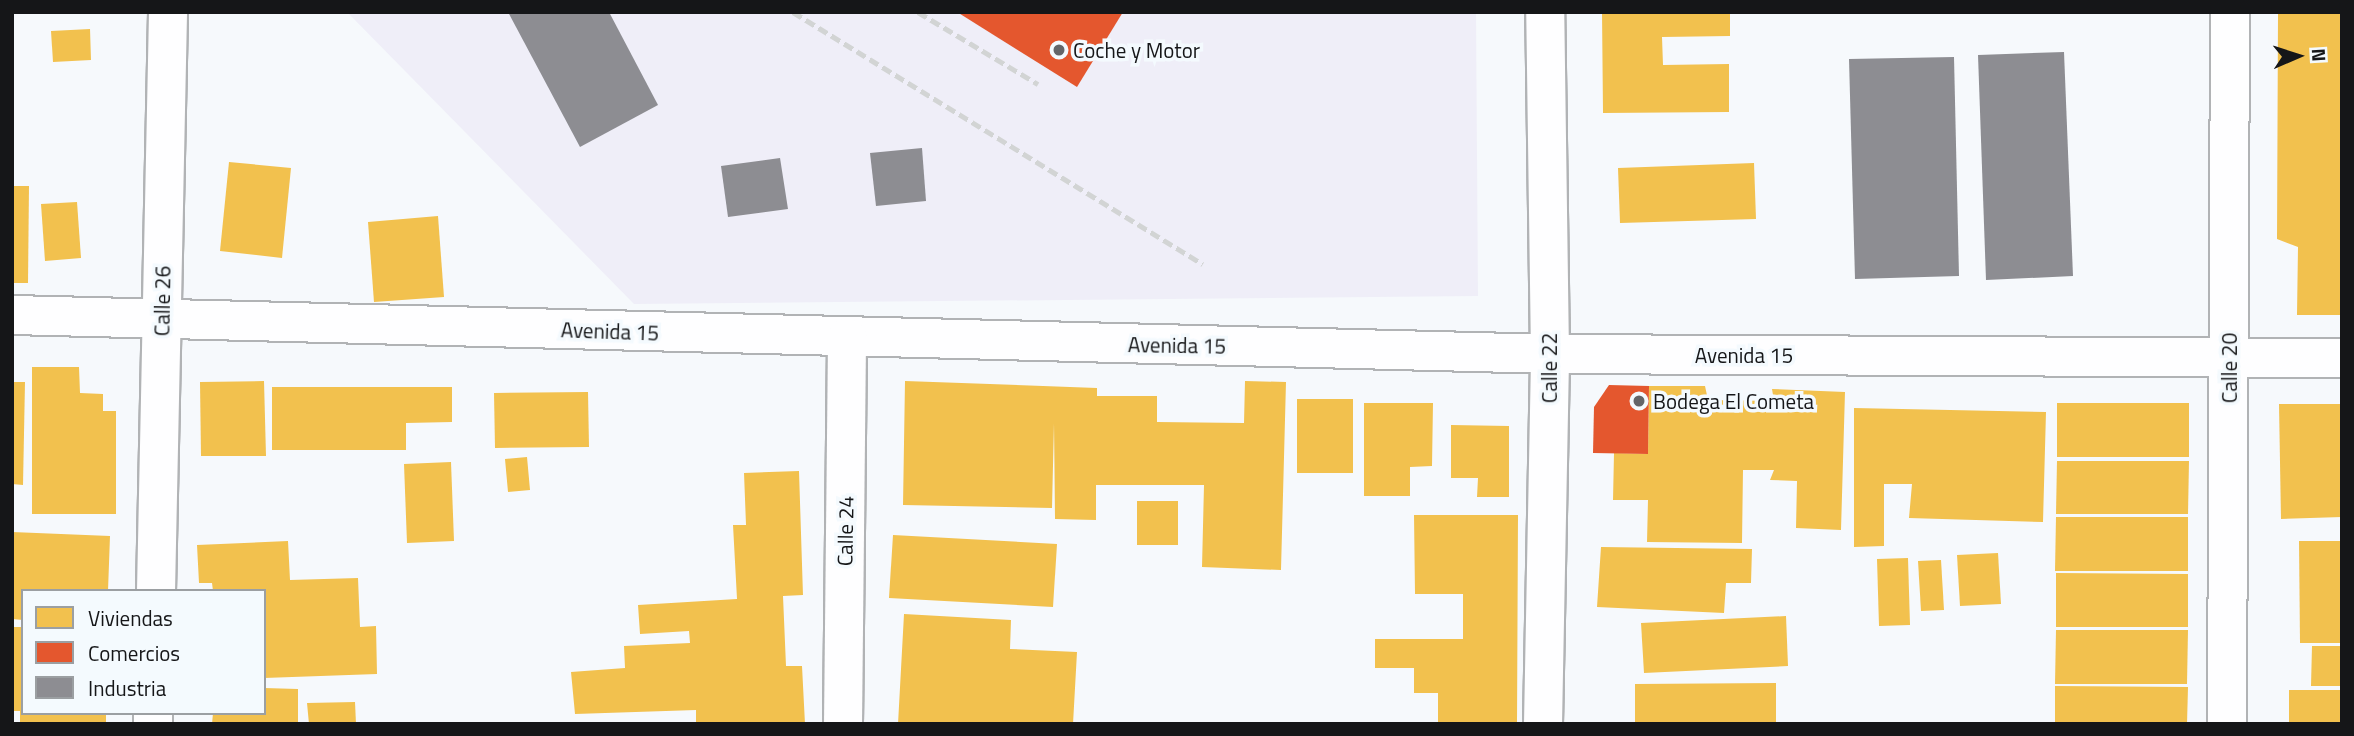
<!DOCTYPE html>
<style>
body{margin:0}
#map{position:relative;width:2354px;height:736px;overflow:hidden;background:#f6f9fc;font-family:"Titillium Web",sans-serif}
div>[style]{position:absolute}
.industrial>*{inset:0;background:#efeef8}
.homes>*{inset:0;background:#f2c14e}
.shops>*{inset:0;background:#e4572e}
.industry>*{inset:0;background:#8d8d92}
.roads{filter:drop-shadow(2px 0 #b1b3b5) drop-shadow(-2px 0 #b1b3b5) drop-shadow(0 2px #b1b3b5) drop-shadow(0 -2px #b1b3b5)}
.minor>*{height:38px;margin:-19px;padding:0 19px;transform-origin:19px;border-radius:19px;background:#fefeff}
.rail>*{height:5px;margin-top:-2.5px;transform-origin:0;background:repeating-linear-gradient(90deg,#d2d4d4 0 10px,transparent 0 15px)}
.dots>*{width:19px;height:19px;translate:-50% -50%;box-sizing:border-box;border:4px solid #f4fafe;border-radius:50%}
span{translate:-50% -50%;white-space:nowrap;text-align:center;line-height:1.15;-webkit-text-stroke:7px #f4fafe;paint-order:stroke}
.poi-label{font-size:21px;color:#151618}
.left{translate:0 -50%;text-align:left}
.street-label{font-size:21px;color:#151618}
.frame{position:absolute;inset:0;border:14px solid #151618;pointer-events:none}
.legend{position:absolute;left:21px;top:589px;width:245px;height:126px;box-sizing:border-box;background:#f4fafe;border:2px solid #9b9fa2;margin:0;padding:9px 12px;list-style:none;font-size:21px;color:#151618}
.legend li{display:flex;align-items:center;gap:14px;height:35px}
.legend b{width:35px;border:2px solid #9b9fa2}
.north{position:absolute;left:2263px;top:21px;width:70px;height:70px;-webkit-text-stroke:5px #f4fafe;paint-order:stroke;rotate:87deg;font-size:19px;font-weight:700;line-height:28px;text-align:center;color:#151618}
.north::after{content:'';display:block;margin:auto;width:24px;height:32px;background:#151618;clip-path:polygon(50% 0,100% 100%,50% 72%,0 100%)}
</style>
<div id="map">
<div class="industrial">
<div style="clip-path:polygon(347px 12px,1476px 12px,1478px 296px,634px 304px)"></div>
</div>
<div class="homes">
<div style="clip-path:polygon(1602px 12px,1730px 12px,1730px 36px,1662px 37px,1663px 65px,1729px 64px,1729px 112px,1603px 113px)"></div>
<div style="clip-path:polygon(2278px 12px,2342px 12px,2342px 315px,2297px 315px,2298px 247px,2277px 239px)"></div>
<div style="clip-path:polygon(90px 29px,91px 60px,53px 62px,51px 31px)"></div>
<div style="clip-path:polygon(229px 162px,291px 168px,282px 258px,220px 251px)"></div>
<div style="clip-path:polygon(1754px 163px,1756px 219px,1620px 223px,1618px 168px)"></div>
<div style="clip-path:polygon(12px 186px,29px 186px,28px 283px,12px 283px)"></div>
<div style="clip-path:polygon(77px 202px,81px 258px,45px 261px,41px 204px)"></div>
<div style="clip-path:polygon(438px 216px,444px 297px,374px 302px,368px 222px)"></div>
<div style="clip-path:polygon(32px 367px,79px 367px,80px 393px,103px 394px,103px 411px,116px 411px,116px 514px,32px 514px)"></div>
<div style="clip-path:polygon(264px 381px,266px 456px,201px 456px,200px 382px)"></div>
<div style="clip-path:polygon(905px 381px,1097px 388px,1097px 396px,1157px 396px,1157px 422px,1244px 423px,1245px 381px,1286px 382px,1281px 570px,1202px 567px,1204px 485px,1096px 485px,1096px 520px,1055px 519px,1054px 423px,1052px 508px,903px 505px)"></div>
<div style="clip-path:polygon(12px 382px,25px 382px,23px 485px,12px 484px)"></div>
<div style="clip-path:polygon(1649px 386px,1705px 386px,1708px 400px,1774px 401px,1772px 389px,1845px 392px,1841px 530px,1796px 528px,1797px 481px,1770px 480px,1774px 470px,1743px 470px,1742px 543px,1647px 542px,1648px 500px,1613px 500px,1614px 453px,1648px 454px)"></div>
<div style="clip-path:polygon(272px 387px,452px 387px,452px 422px,406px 423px,406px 450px,272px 450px)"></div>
<div style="clip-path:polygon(588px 392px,589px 447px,495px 448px,494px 393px)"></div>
<div style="clip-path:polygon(1297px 399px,1353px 399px,1353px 473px,1297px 473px)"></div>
<div style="clip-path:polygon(1364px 403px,1433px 403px,1432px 466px,1410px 467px,1410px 496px,1364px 496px)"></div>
<div style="clip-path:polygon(2057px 403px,2189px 403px,2189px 457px,2057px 457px)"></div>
<div style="clip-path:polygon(2279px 404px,2342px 404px,2342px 517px,2281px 519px)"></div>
<div style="clip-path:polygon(1854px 408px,2046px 412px,2043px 522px,1909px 518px,1912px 484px,1884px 484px,1884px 546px,1854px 547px)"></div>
<div style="clip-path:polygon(1451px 425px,1509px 426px,1509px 497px,1477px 497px,1478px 478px,1451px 478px)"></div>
<div style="clip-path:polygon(527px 457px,530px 490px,508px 492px,505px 459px)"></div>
<div style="clip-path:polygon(2057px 461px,2189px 461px,2188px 514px,2056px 514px)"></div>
<div style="clip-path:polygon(451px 462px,454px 541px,407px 543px,404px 464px)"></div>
<div style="clip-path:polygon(799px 471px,803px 595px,783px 596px,786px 666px,802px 666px,805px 724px,696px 724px,696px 710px,575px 714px,571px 672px,625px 668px,624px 646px,690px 643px,689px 631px,640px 634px,638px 605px,737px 599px,733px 525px,746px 525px,744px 473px)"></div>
<div style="clip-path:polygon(1137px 501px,1178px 501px,1178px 545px,1137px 545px)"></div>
<div style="clip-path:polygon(1414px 515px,1518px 515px,1517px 724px,1438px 724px,1438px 693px,1414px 693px,1414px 668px,1375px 668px,1375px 639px,1463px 639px,1463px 594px,1415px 594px)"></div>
<div style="clip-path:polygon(2056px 517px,2188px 517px,2188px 571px,2055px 571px)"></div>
<div style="clip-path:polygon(12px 532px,110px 536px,108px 591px,23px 591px,23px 620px,12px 619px)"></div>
<div style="clip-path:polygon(893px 535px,1057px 544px,1053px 607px,889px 598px)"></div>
<div style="clip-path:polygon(288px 541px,290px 580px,358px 578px,360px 627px,376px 626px,377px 674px,264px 678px,264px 591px,213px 591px,212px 583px,199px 583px,197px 545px)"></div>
<div style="clip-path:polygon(2299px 541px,2342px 541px,2342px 643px,2300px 643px)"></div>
<div style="clip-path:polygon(1601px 547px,1752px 549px,1751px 583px,1726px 583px,1724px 613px,1597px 607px)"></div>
<div style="clip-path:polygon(1998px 553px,2001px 604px,1960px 606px,1957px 555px)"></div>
<div style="clip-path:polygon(1908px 558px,1910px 625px,1879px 626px,1877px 559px)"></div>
<div style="clip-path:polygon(1941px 560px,1944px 610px,1921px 611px,1918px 561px)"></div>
<div style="clip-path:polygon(2056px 573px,2188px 574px,2188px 627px,2056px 627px)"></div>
<div style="clip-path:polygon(904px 614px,1011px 620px,1010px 649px,1077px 652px,1073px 724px,898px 724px)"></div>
<div style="clip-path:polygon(1786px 616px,1788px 666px,1644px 673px,1641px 623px)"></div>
<div style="clip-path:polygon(12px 627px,23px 627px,23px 713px,106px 713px,106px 724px,20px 724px,20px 711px,12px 711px)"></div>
<div style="clip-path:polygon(2056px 630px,2188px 630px,2187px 684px,2055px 684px)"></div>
<div style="clip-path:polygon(2312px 646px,2342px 646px,2342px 686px,2311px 686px)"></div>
<div style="clip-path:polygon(1776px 683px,1776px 724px,1635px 724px,1635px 684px)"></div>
<div style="clip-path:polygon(2055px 686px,2188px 687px,2187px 724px,2055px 724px)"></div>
<div style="clip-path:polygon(264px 688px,298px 689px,298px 724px,212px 724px,213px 713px,264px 713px)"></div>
<div style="clip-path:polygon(2289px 690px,2342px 690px,2342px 724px,2289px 724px)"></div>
<div style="clip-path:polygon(355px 702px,356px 724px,309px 724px,307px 703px)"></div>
</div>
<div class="shops">
<div style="clip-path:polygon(957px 12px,1123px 12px,1077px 87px)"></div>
<div style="clip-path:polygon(1609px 385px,1649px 386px,1648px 454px,1593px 453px,1594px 407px)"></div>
</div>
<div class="industry">
<div style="clip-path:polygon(508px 12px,609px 12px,658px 105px,580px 147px)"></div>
<div style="clip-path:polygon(2064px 52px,2073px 276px,1986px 280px,1978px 55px)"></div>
<div style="clip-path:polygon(1954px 57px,1959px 276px,1855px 279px,1849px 59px)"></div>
<div style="clip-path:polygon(922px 148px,926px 201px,876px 206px,870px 153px)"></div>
<div style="clip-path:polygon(780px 158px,788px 209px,728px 217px,721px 166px)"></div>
</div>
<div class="roads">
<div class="minor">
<div style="left:12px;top:315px;width:1538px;rotate:1.45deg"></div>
<div style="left:1550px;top:354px;width:792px;rotate:0.29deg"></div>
<div style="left:156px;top:591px;width:579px;rotate:-88.81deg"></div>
<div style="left:153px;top:724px;width:11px;rotate:-90deg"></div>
<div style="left:843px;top:724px;width:386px;rotate:-89.4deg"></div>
<div style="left:1543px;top:724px;width:370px;rotate:-88.9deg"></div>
<div style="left:1550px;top:354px;width:342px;rotate:-90.8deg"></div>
<div style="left:2227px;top:724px;width:712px;rotate:-89.76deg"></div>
</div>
</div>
<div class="rail">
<div style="left:793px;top:12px;width:481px;rotate:31.6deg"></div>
<div style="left:918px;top:12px;width:140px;rotate:31deg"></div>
</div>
<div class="dots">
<div style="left:1059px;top:50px;background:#646568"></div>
<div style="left:1639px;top:401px;background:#646568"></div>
</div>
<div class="poi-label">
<span class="left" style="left:1073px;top:50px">Coche y Motor</span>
<span class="left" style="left:1653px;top:401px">Bodega El Cometa</span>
</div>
<div class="street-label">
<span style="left:162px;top:301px;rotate:-89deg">Calle 26</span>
<span style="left:610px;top:331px;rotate:2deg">Avenida 15</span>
<span style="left:1177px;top:345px;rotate:1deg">Avenida 15</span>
<span style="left:1744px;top:355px">Avenida 15</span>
<span style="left:1549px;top:368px;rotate:-90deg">Calle 22</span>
<span style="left:2229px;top:368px;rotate:-90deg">Calle 20</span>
<span style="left:845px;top:531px;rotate:-89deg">Calle 24</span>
</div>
<div class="frame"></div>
<ul class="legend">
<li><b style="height:19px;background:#f2c14e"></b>Viviendas</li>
<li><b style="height:19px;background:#e4572e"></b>Comercios</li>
<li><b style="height:19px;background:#8d8d92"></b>Industria</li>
</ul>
<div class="north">N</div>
</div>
